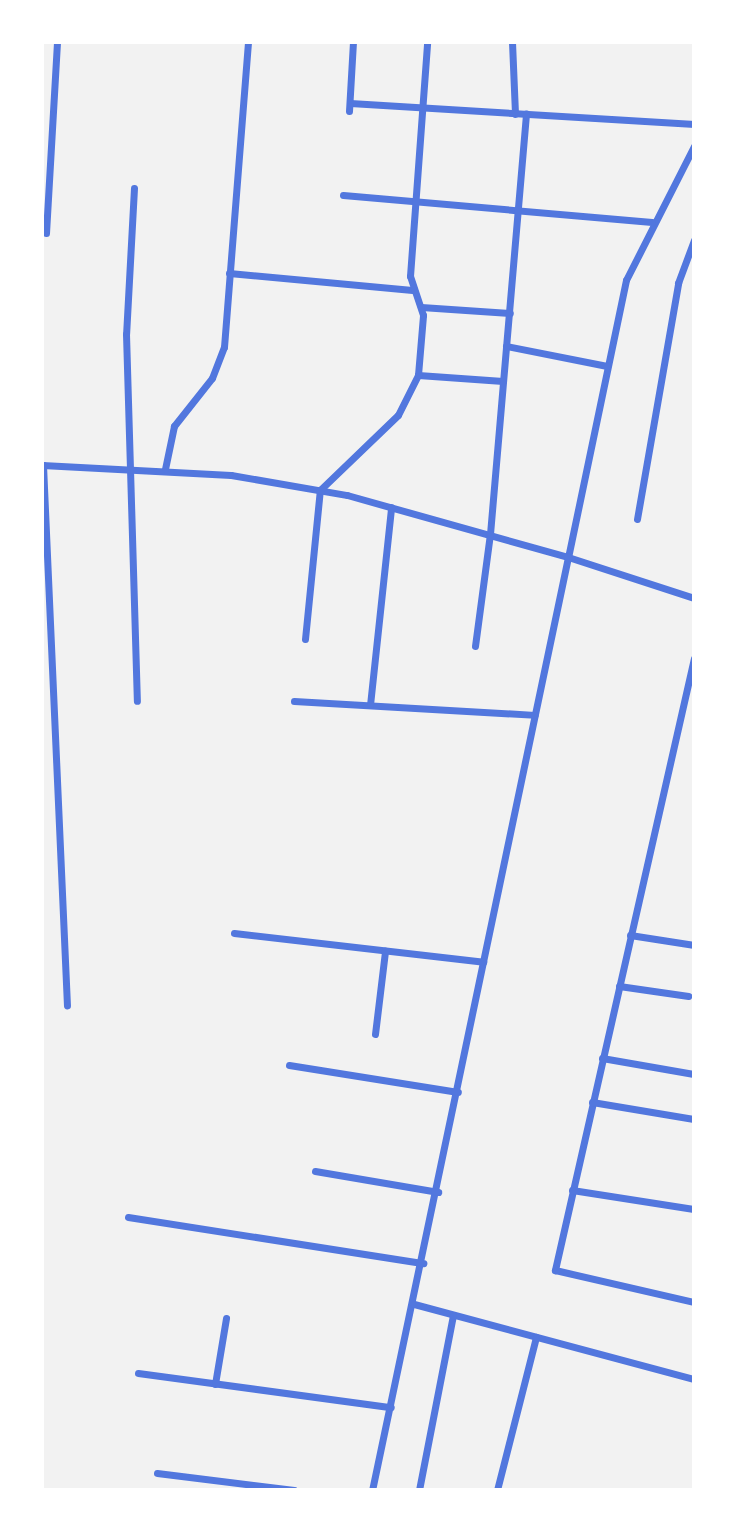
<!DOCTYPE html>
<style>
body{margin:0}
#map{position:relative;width:736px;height:1532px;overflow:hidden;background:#f2f2f2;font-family:"Source Serif 4",serif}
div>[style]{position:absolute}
.minor>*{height:7px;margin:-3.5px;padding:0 3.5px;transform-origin:3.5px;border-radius:3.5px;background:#5277de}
span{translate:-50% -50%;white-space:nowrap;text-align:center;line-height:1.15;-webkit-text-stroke:7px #fff;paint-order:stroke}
.frame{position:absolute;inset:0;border:44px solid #fff;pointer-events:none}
</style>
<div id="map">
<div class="minor">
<div style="left:512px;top:42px;width:72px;rotate:87.6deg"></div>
<div style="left:350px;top:103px;width:345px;rotate:3.5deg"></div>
<div style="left:349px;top:111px;width:69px;rotate:-86.7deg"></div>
<div style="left:694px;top:146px;width:150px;rotate:116.9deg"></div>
<div style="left:626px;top:280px;width:283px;rotate:101.8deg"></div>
<div style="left:568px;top:557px;width:133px;rotate:18deg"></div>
<div style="left:134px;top:188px;width:146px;rotate:93.1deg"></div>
<div style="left:126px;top:334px;width:367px;rotate:88.3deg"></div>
<div style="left:343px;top:195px;width:310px;rotate:5deg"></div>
<div style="left:46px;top:233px;width:191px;rotate:-86.7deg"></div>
<div style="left:229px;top:273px;width:184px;rotate:5.3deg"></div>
<div style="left:421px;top:307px;width:89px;rotate:3.9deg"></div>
<div style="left:506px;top:346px;width:103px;rotate:11.2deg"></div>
<div style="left:418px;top:375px;width:85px;rotate:4deg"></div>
<div style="left:42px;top:465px;width:189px;rotate:3deg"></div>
<div style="left:231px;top:475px;width:118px;rotate:9.8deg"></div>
<div style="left:347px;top:495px;width:230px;rotate:15.7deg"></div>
<div style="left:568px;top:557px;width:953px;rotate:101.86deg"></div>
<div style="left:43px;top:465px;width:541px;rotate:87.46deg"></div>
<div style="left:165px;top:469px;width:44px;rotate:-78.2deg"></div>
<div style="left:174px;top:426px;width:61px;rotate:-51.6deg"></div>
<div style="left:212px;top:378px;width:33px;rotate:-69deg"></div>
<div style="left:224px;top:347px;width:306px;rotate:-85.5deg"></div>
<div style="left:637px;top:519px;width:240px;rotate:-80.1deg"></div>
<div style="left:678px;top:283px;width:46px;rotate:-69.6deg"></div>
<div style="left:305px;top:639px;width:150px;rotate:-84.3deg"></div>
<div style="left:320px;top:490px;width:108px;rotate:-43.9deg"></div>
<div style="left:398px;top:415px;width:45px;rotate:-63.4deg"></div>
<div style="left:418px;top:375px;width:60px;rotate:-85.2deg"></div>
<div style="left:423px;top:315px;width:41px;rotate:-108.4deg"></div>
<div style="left:410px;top:276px;width:235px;rotate:-85.8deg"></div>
<div style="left:475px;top:646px;width:113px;rotate:-82.4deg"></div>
<div style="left:490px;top:534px;width:422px;rotate:-85.1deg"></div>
<div style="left:694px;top:658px;width:628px;rotate:102.8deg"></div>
<div style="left:555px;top:1270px;width:143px;rotate:13deg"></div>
<div style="left:294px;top:701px;width:241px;rotate:3.3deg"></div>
<div style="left:370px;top:705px;width:199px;rotate:-83.9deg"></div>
<div style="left:234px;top:933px;width:251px;rotate:6.6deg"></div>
<div style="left:630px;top:935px;width:65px;rotate:8.9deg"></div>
<div style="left:619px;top:986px;width:70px;rotate:8.2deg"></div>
<div style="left:375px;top:1034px;width:84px;rotate:-83.1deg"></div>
<div style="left:602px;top:1058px;width:93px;rotate:9.9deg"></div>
<div style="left:289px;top:1065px;width:171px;rotate:9.1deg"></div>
<div style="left:592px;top:1102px;width:103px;rotate:9.5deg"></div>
<div style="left:315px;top:1171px;width:125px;rotate:9.7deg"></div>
<div style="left:572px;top:1190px;width:123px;rotate:8.9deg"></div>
<div style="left:128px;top:1217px;width:299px;rotate:8.9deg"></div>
<div style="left:414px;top:1304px;width:290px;rotate:15deg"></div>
<div style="left:138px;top:1373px;width:255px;rotate:7.7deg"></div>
<div style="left:215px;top:1384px;width:67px;rotate:-80.5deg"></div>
<div style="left:157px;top:1473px;width:138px;rotate:7.1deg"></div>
<div style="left:419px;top:1490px;width:178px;rotate:-79deg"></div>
<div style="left:497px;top:1490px;width:158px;rotate:-75.7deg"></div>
</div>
<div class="frame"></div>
</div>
